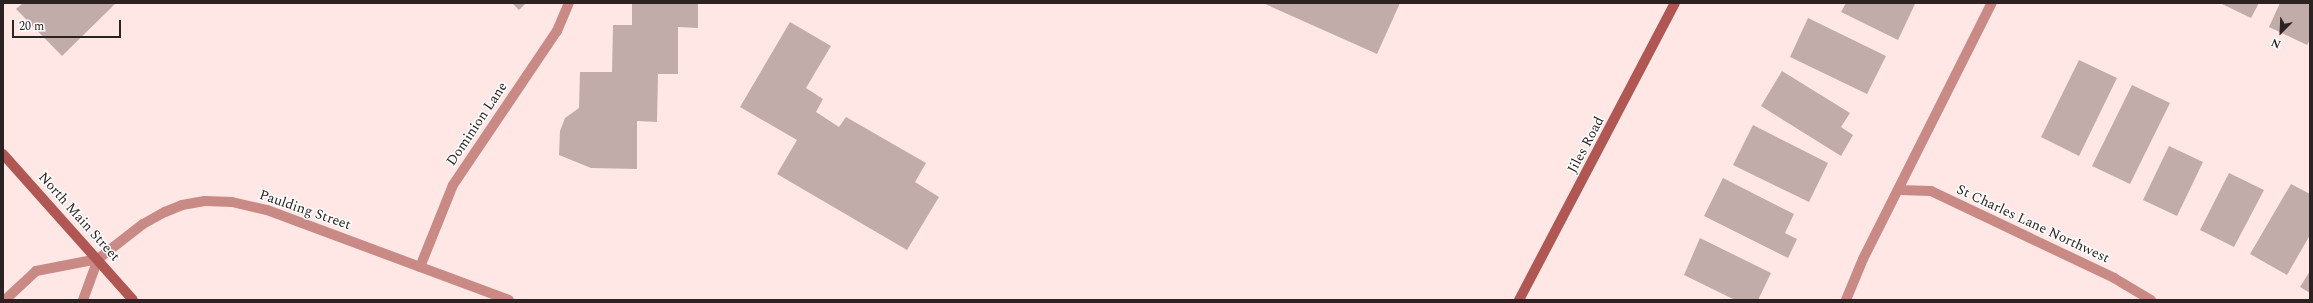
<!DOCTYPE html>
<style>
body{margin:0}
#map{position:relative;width:2313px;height:303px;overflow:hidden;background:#ffe7e5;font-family:Spectral,serif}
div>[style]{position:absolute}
.building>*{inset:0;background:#c2acaa}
.street>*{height:10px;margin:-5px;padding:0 5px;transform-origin:5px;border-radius:5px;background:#c98a86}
.secondary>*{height:10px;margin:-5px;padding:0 5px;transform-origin:5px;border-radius:5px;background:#b05754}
span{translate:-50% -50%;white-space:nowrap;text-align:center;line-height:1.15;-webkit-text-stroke:3px #fff;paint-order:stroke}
.street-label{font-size:14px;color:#2b2222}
.frame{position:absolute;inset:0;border:4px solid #2b2222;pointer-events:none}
.north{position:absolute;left:2261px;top:12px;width:40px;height:40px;-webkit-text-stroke:3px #fff;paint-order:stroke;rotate:204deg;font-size:11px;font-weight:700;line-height:16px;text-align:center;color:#2b2222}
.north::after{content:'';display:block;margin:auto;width:14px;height:18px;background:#2b2222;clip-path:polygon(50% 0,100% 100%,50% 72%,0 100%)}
.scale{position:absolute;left:12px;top:20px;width:109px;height:18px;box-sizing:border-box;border:2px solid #2b2222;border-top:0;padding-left:5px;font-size:12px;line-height:14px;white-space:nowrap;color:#2b2222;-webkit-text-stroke:3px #fff;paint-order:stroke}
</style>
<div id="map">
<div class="building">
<div style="clip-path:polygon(23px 3px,116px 3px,62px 56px,16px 9px)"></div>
<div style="clip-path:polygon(512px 3px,526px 3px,519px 10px)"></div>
<div style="clip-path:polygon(632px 3px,698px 3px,698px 28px,678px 27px,678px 74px,658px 74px,657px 122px,637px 121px,637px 169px,591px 168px,559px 155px,560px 131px,565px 118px,579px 108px,580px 72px,612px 72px,613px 25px,632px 25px)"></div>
<div style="clip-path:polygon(1263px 3px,1400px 3px,1377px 54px)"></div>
<div style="clip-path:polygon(1846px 3px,1912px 3px,1915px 4px,1898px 40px,1841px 12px)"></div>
<div style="clip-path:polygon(2220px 3px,2259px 3px,2251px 18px)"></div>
<div style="clip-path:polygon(2280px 3px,2310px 3px,2310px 40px,2307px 45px,2269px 27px)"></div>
<div style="clip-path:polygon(1808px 18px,1886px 56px,1867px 94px,1790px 57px)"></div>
<div style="clip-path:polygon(790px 22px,831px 46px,806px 88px,823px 99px,816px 112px,839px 127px,846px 117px,926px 163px,915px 182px,939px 197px,907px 250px,777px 174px,797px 140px,740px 107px)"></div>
<div style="clip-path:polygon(2079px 60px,2117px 78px,2079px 156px,2041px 137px)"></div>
<div style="clip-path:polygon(1782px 71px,1850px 113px,1841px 127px,1853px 135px,1841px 156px,1761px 106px)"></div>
<div style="clip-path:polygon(2132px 85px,2170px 103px,2130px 184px,2092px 166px)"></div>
<div style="clip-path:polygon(1753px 125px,1828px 163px,1809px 202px,1733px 165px)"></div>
<div style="clip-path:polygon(2169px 146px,2203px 162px,2177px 216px,2143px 200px)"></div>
<div style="clip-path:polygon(2229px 173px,2264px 190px,2234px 247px,2200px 230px)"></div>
<div style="clip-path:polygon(1723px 178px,1794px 214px,1785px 233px,1797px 239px,1788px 258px,1704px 216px)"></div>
<div style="clip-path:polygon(2291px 184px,2310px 194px,2310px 235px,2287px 275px,2250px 254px)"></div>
<div style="clip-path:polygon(1700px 238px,1771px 273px,1758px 300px,1735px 300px,1684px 275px)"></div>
<div style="clip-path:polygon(2310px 271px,2310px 293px,2300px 287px)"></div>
</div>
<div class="street">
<div style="left:1899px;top:190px;width:32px;rotate:2deg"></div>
<div style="left:1931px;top:191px;width:203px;rotate:25.4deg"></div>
<div style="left:2114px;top:278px;width:43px;rotate:30.7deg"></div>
<div style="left:420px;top:267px;width:88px;rotate:-68.1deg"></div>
<div style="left:453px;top:185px;width:186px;rotate:-56deg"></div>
<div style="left:557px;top:31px;width:30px;rotate:-67deg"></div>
<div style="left:5px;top:300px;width:42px;rotate:-43.1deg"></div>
<div style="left:36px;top:271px;width:63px;rotate:-11deg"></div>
<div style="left:98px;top:259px;width:57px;rotate:-37.9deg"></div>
<div style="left:143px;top:224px;width:25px;rotate:-29deg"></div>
<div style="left:165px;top:212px;width:18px;rotate:-22deg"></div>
<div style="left:182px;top:205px;width:23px;rotate:-10deg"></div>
<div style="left:205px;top:201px;width:27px;rotate:2deg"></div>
<div style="left:232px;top:202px;width:36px;rotate:13deg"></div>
<div style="left:267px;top:210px;width:258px;rotate:20.4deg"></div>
<div style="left:83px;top:300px;width:44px;rotate:-69.9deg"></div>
<div style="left:1846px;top:300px;width:44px;rotate:-67.5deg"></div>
<div style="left:1863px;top:259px;width:287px;rotate:-63.3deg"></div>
</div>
<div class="secondary">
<div style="left:3px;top:154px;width:195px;rotate:48.3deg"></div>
<div style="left:1519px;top:300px;width:335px;rotate:-62.3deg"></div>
</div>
<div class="street-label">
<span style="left:477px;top:124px;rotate:-56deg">Dominion Lane</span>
<span style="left:1586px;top:145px;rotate:-62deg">Jiles Road</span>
<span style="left:305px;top:210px;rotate:19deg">Paulding Street</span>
<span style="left:79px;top:217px;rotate:48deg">North Main Street</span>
<span style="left:2033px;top:224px;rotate:25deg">St Charles Lane Northwest</span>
</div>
<div class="frame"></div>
<div class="north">N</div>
<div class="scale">20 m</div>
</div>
